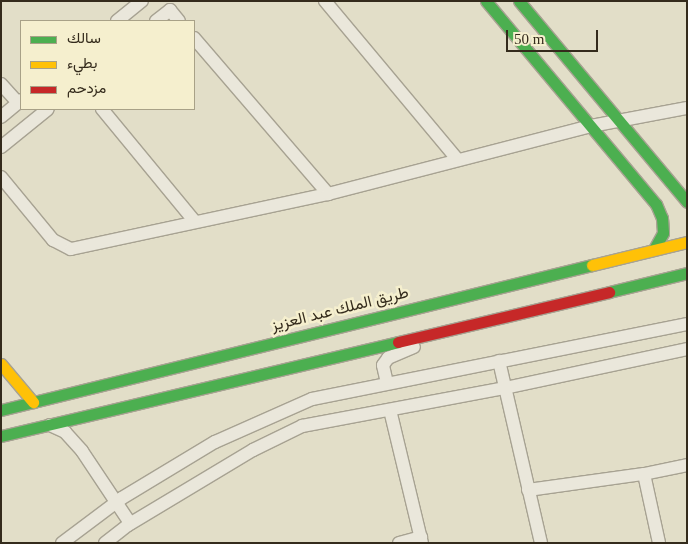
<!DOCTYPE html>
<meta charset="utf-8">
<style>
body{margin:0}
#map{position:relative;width:688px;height:544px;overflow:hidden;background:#e2dec8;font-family:"Times New Roman",Vazirmatn,serif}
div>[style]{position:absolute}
.roads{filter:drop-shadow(1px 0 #a7a292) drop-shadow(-1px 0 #a7a292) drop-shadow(0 1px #a7a292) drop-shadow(0 -1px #a7a292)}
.street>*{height:12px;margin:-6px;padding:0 6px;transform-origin:6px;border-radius:6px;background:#eae7db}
.fast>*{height:11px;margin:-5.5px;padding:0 5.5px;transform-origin:5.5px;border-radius:5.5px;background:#4caf50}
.slow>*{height:11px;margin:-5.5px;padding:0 5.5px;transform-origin:5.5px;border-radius:5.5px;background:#ffc107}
.jam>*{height:11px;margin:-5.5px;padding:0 5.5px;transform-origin:5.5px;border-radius:5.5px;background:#c62828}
span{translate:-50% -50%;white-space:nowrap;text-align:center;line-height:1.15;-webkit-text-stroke:5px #f5efce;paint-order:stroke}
.street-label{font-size:16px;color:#342b1c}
.frame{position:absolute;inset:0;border:2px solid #342b1c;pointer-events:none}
.legend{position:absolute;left:20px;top:20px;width:175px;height:90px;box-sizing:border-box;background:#f5efce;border:1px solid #a8a187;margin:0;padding:6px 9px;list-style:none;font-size:15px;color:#342b1c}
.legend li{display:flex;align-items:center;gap:10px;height:25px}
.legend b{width:25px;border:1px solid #a8a187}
.scale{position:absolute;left:506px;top:30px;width:92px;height:22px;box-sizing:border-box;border:2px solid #342b1c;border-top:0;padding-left:6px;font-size:15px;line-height:18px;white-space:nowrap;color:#342b1c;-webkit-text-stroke:4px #f5efce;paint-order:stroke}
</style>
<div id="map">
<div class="roads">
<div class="street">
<div style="left:325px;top:1px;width:207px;rotate:50.1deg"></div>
<div style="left:117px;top:21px;width:32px;rotate:-39deg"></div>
<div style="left:156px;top:21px;width:18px;rotate:-38deg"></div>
<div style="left:170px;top:10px;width:14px;rotate:51deg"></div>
<div style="left:194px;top:38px;width:206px;rotate:49.3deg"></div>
<div style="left:1px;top:84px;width:25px;rotate:48deg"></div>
<div style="left:102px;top:109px;width:146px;rotate:50.5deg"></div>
<div style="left:1px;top:117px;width:26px;rotate:-40deg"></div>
<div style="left:1px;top:147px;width:60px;rotate:-39deg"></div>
<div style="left:1px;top:177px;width:82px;rotate:50.5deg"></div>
<div style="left:53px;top:240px;width:20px;rotate:27deg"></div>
<div style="left:71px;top:249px;width:263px;rotate:-12.1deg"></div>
<div style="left:328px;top:194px;width:272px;rotate:-14.5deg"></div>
<div style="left:591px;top:126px;width:98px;rotate:-10.6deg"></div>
<div style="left:499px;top:361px;width:187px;rotate:77deg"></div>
<div style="left:387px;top:383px;width:18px;rotate:-103deg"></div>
<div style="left:383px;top:365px;width:9px;rotate:-54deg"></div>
<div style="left:388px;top:358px;width:28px;rotate:-23deg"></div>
<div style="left:390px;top:410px;width:137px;rotate:76.5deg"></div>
<div style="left:50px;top:425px;width:17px;rotate:25deg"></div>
<div style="left:65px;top:432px;width:25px;rotate:48deg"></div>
<div style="left:82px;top:451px;width:87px;rotate:56.3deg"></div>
<div style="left:644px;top:474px;width:71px;rotate:77.7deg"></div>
<div style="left:528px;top:490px;width:117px;rotate:-7.9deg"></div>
<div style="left:644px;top:474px;width:44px;rotate:-11.8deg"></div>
<div style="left:62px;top:543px;width:75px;rotate:-36.9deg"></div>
<div style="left:122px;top:498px;width:109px;rotate:-31.1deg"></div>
<div style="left:215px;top:442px;width:106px;rotate:-23.9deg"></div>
<div style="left:312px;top:399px;width:382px;rotate:-11.3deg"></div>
<div style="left:105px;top:543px;width:29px;rotate:-38deg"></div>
<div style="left:128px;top:525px;width:146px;rotate:-31deg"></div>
<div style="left:253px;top:450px;width:55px;rotate:-26.1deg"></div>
<div style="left:302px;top:426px;width:207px;rotate:-10.6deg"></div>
<div style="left:505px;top:388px;width:186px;rotate:-12.1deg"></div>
<div style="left:399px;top:543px;width:23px;rotate:-15deg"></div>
</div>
<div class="fast">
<div style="left:486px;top:1px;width:265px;rotate:50.1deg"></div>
<div style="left:656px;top:204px;width:15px;rotate:67deg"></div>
<div style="left:662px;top:218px;width:15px;rotate:86deg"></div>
<div style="left:663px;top:233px;width:18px;rotate:119deg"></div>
<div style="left:519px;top:1px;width:262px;rotate:50.1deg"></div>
<div style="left:609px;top:292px;width:80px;rotate:-13.7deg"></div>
<div style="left:1px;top:410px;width:609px;rotate:-13.79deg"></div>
<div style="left:1px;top:436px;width:408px;rotate:-13.3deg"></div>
</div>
<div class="slow">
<div style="left:592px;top:265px;width:98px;rotate:-13.6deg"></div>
<div style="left:1px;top:364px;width:50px;rotate:49.9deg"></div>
</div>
<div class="jam">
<div style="left:398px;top:342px;width:217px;rotate:-13.3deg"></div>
</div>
</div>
<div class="street-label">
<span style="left:340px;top:309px;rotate:-14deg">طريق الملك عبد العزيز</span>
</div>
<div class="frame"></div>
<ul class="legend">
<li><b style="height:6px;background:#4caf50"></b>سالك</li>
<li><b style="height:6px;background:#ffc107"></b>بطيء</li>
<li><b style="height:6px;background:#c62828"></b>مزدحم</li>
</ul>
<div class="scale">50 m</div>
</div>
